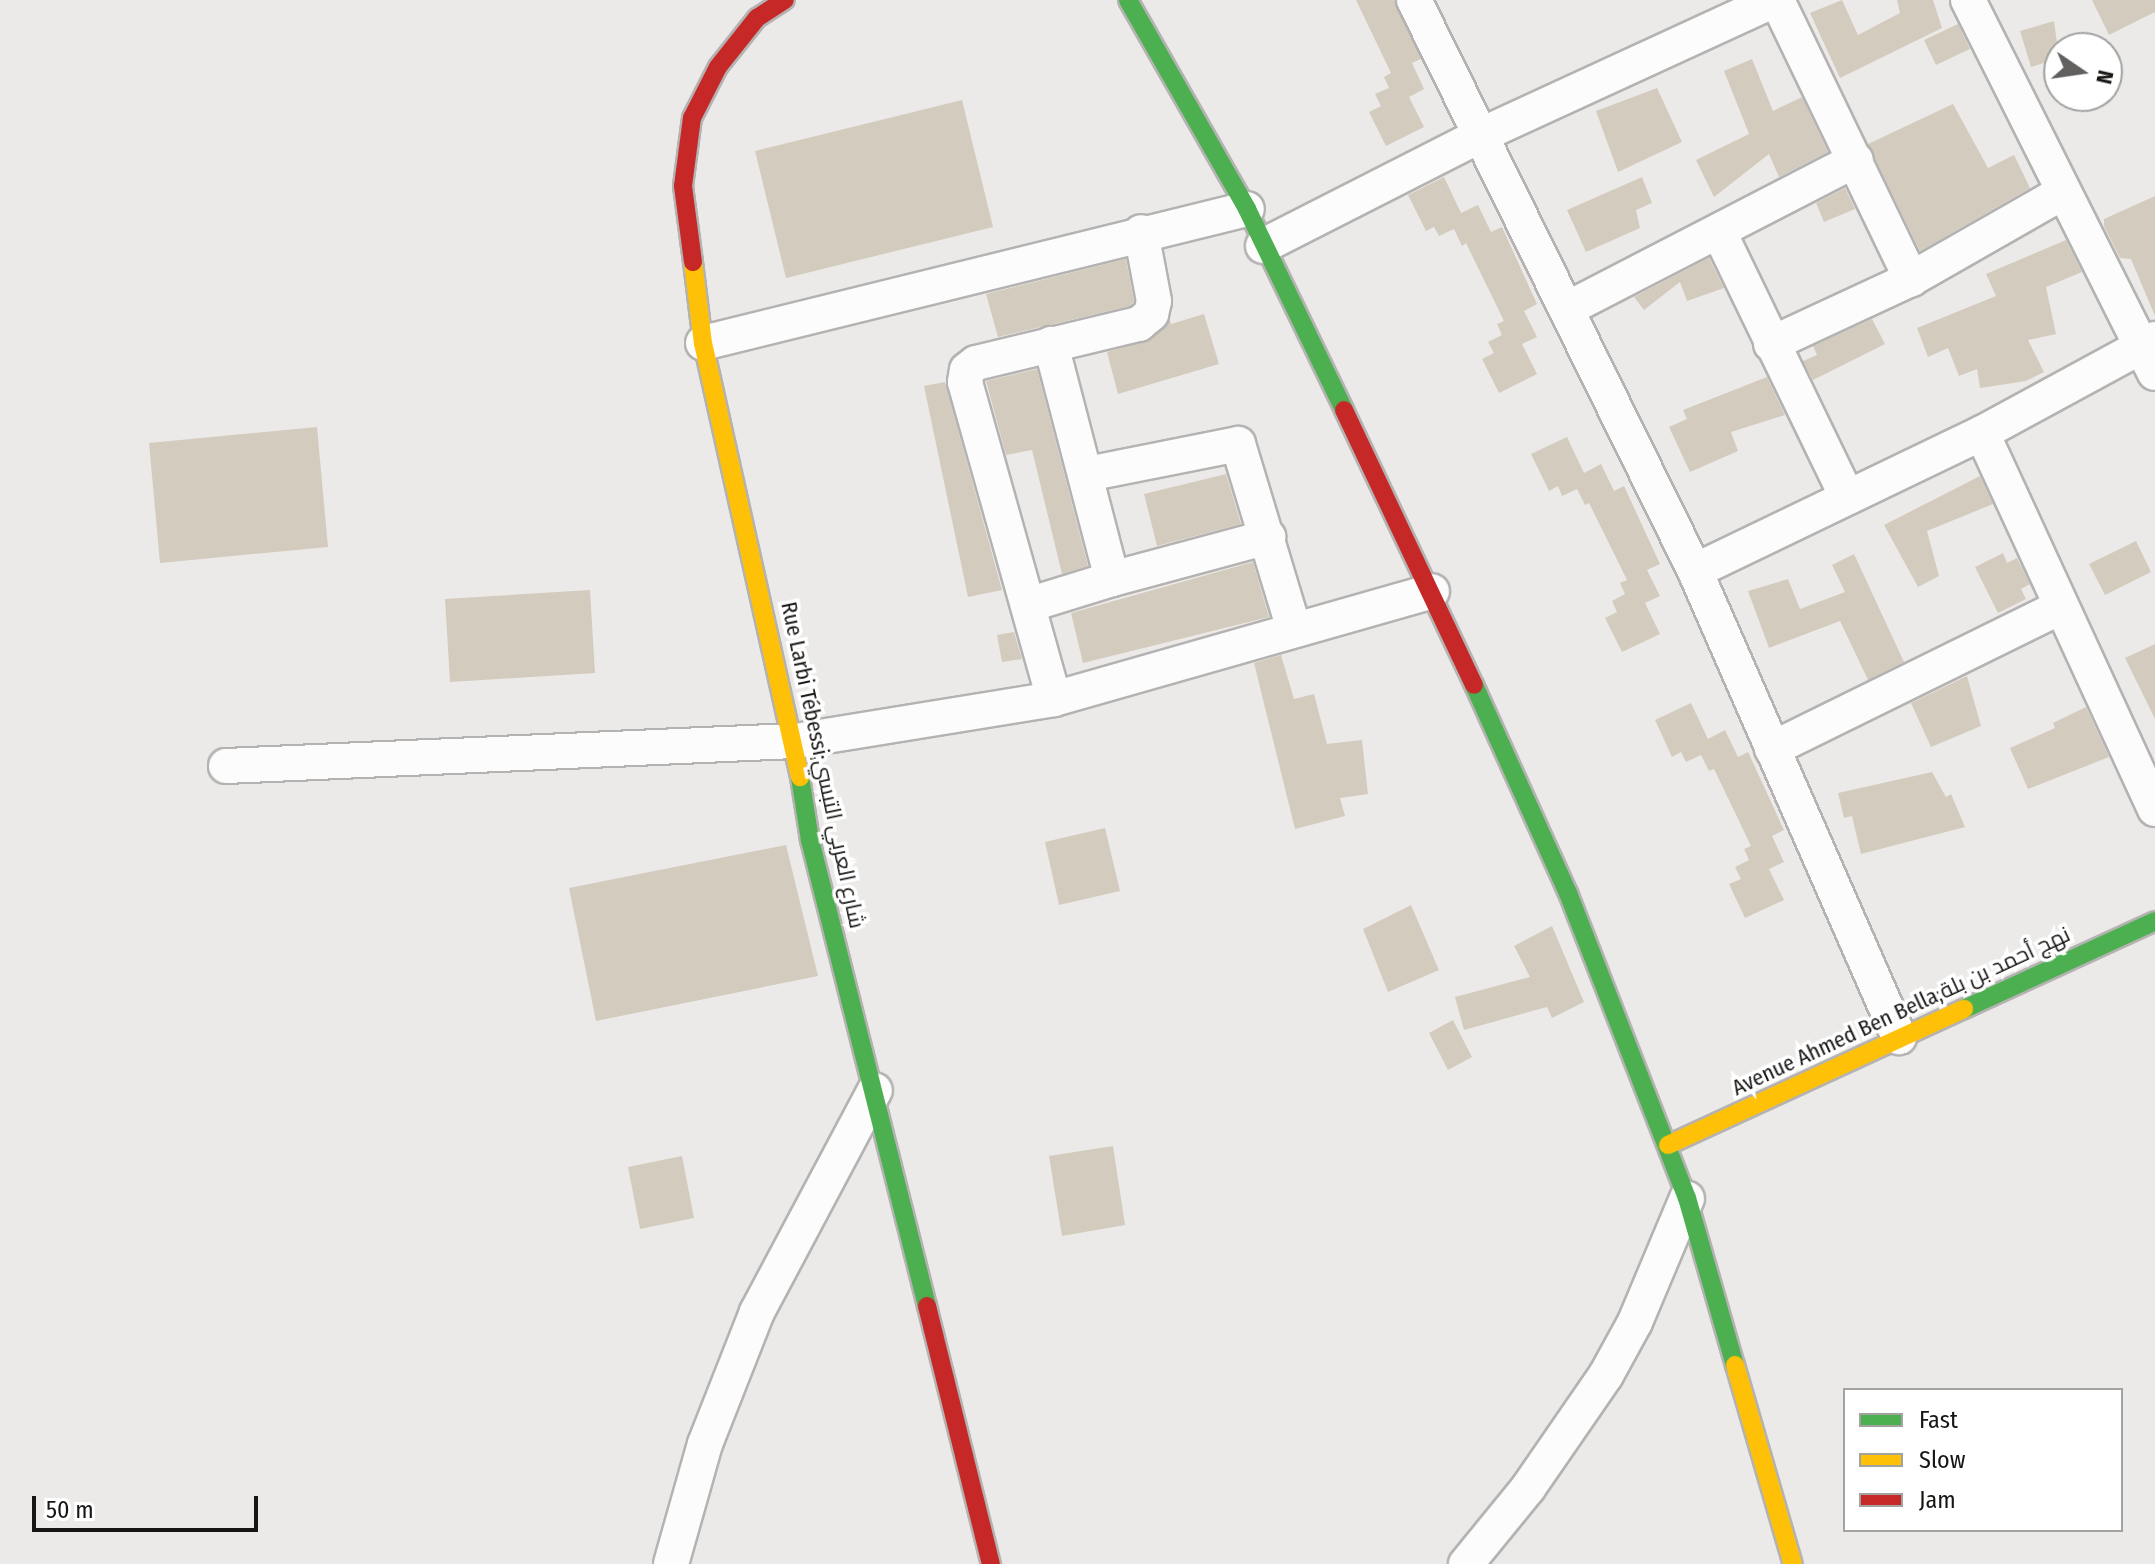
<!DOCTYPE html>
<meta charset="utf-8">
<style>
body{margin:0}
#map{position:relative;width:2155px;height:1564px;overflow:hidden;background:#eceae8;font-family:"Fira Sans Condensed",Cairo,sans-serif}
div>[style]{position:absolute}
.building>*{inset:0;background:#d3cbbe}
.roads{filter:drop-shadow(2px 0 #b4b3b2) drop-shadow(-2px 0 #b4b3b2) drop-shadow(0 2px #b4b3b2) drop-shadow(0 -2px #b4b3b2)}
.street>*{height:34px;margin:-17px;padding:0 17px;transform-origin:17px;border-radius:17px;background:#fcfcfc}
.fast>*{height:18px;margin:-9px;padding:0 9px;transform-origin:9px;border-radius:9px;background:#4caf50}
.slow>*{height:18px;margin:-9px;padding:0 9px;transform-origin:9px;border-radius:9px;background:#ffc107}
.jam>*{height:18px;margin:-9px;padding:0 9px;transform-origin:9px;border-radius:9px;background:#c62828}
span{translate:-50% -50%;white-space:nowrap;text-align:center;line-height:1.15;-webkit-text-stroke:7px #fff;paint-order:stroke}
.street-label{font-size:22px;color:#171614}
.legend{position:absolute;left:1843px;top:1388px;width:280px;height:144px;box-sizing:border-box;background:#fff;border:2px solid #a2a2a1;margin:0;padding:10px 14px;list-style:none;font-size:24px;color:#171614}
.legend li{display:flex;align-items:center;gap:16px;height:40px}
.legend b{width:40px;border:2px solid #a2a2a1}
.north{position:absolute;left:2043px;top:32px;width:80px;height:80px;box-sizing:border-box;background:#fff;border:2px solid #a2a2a1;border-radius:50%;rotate:103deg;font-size:22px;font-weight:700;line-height:32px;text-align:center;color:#171614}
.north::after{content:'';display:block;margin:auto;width:28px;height:36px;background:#62605e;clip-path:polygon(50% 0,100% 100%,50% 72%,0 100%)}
.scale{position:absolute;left:32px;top:1496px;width:226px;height:36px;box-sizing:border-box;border:4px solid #171614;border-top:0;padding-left:10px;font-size:24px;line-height:28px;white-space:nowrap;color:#171614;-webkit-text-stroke:6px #fff;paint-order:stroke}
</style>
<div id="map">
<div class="building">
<div style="clip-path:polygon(1356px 0,1394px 0,1421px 59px,1412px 63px,1424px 89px,1409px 97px,1424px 127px,1386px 146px,1369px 112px,1381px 106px,1375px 94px,1389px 88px,1384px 77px,1391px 73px)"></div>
<div style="clip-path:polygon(1842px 0,1858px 35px,1900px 13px,1897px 0,1933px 0,1942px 28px,1840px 78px,1810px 13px)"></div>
<div style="clip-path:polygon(2092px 0,2155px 0,2155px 12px,2109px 35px)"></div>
<div style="clip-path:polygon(2054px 21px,2059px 58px,2031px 67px,2020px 31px)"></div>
<div style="clip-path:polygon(1958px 24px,1970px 49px,1936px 65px,1924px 40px)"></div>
<div style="clip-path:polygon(1752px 59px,1773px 111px,1802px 97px,1828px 152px,1779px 177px,1769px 154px,1714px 197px,1696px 160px,1749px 134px,1724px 71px)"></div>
<div style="clip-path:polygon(1657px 88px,1682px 142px,1618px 172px,1596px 111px)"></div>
<div style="clip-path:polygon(962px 100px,993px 227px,786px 278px,755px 151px)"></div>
<div style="clip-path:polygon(1953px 104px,1988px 168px,2014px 155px,2030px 188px,1920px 251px,1868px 144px)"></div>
<div style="clip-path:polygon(1444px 177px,1461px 213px,1478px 205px,1491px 232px,1502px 227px,1537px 304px,1524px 311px,1537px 337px,1522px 344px,1537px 374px,1499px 393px,1482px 359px,1494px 353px,1488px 342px,1502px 335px,1497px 324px,1504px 321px,1466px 243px,1462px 246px,1454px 229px,1439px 236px,1434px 227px,1426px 231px,1408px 195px)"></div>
<div style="clip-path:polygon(1642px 177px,1652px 203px,1636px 210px,1640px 228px,1586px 252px,1567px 210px)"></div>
<div style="clip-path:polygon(1845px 188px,1855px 209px,1824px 222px,1816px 203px)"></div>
<div style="clip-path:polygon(2155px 196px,2155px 316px,2131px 259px,2120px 258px,2104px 226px,2104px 219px)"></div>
<div style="clip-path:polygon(2066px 240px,2082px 272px,2046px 287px,2056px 334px,2028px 340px,2044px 372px,2026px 381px,1980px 388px,1977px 369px,1959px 376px,1948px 348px,1928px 357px,1917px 328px,1996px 296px,1986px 274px)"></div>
<div style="clip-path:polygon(1709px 258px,1724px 288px,1687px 301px,1680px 282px,1644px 310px,1634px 297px)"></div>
<div style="clip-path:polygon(1126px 259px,1134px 301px,1130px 306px,998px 337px,986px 294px)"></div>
<div style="clip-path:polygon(1204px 314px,1219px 364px,1118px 394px,1107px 352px,1151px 340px,1170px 320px,1171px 324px)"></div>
<div style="clip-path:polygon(1872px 319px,1885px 344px,1813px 380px,1803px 361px,1817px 355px,1813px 346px)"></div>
<div style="clip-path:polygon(1037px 369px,1088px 566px,1062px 574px,1032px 450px,1006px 455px,986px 381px)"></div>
<div style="clip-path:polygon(1767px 377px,1785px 415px,1731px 432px,1738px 451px,1690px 472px,1669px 427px,1687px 419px,1683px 410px)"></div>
<div style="clip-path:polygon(945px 382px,1002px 590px,968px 597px,924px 386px)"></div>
<div style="clip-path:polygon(317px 427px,328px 547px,160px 563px,149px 443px)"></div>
<div style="clip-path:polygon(1567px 437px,1584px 473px,1601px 464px,1614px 491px,1624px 486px,1660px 564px,1647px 570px,1660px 596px,1645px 603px,1660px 634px,1622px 652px,1605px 618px,1617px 612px,1612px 601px,1625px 594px,1620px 583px,1627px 580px,1589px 503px,1585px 505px,1577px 489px,1562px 496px,1558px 486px,1549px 491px,1531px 454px)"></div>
<div style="clip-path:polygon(1226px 474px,1241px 524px,1157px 546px,1144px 494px)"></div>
<div style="clip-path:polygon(1980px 476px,1993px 504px,1927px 531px,1939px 576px,1918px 587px,1884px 525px)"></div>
<div style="clip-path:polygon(2136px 541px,2151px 572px,2105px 595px,2089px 564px)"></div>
<div style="clip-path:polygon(2003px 553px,2007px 563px,2017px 558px,2030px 584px,2021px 589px,2026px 599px,1998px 613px,1975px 567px)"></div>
<div style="clip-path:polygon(1854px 554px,1904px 662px,1868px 680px,1840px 621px,1769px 648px,1748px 591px,1788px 579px,1800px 609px,1845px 592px,1832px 565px)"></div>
<div style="clip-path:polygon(1253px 562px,1269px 617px,1083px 663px,1071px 613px)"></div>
<div style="clip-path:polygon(590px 590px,595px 673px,450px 682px,445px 599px)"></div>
<div style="clip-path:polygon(1014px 632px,1022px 659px,1002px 662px,997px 635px)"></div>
<div style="clip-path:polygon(2155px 644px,2155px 719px,2125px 658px)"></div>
<div style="clip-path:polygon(1281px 655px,1294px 699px,1314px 694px,1327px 744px,1362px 740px,1368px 794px,1340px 798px,1345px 816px,1295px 829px,1254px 663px)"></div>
<div style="clip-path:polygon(1967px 676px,1981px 726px,1931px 747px,1911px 703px)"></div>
<div style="clip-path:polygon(1691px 703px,1708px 739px,1725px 730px,1738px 757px,1748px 752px,1784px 830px,1772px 836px,1784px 862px,1769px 869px,1784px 900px,1745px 918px,1729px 884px,1741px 879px,1735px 867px,1749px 860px,1744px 849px,1751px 846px,1714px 769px,1709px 771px,1701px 755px,1686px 762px,1681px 752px,1672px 757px,1655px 720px)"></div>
<div style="clip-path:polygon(2086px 707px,2109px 757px,2028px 789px,2010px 748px,2055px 728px,2053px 723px)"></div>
<div style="clip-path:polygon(1932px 772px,1946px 797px,1951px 794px,1965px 827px,1861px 854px,1852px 816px,1844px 818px,1838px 793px)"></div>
<div style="clip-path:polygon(1105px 828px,1120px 891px,1059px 905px,1045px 842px)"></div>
<div style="clip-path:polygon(786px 845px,818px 976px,596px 1021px,569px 888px)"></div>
<div style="clip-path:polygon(1411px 905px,1439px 970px,1388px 992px,1363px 929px)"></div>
<div style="clip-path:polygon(1552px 926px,1584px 1002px,1552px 1018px,1547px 1007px,1464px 1030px,1455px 997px,1530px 977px,1514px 946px)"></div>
<div style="clip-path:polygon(1453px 1020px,1472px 1057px,1448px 1070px,1429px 1033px)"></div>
<div style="clip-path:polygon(1113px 1146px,1125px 1225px,1062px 1236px,1049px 1156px)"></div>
<div style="clip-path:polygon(682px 1156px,694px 1218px,640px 1229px,628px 1167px)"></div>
</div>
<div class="roads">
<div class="street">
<div style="left:1414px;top:0;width:636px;rotate:63.8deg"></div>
<div style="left:1695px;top:571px;width:509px;rotate:66.36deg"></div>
<div style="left:1777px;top:0;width:310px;rotate:64.3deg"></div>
<div style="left:1968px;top:0;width:417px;rotate:63.4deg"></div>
<div style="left:1719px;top:232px;width:294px;rotate:64.2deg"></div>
<div style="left:1263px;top:246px;width:245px;rotate:-27deg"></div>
<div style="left:1481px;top:135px;width:324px;rotate:-24.7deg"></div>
<div style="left:1567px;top:309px;width:325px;rotate:-27.3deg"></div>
<div style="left:703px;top:343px;width:560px;rotate:-13.84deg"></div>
<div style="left:1771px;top:344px;width:154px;rotate:-24.9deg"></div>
<div style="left:1911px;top:279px;width:174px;rotate:-29.7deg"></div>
<div style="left:1982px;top:433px;width:414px;rotate:65.3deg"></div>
<div style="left:1087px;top:474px;width:154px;rotate:-11.2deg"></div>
<div style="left:1238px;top:444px;width:193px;rotate:73.2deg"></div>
<div style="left:1695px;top:571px;width:318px;rotate:-25.7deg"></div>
<div style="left:1982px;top:433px;width:197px;rotate:-28.5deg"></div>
<div style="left:1112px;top:579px;width:162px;rotate:-15.1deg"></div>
<div style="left:1028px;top:605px;width:88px;rotate:-17.2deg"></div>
<div style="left:1112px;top:579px;width:243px;rotate:-104.6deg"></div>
<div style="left:1054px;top:699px;width:329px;rotate:-105.7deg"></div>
<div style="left:965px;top:382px;width:12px;rotate:-81deg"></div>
<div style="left:967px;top:370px;width:11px;rotate:-38deg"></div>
<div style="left:976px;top:363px;width:168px;rotate:-13.5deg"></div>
<div style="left:1139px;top:324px;width:16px;rotate:-40deg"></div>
<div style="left:1151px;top:314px;width:13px;rotate:-77deg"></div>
<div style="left:1154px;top:301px;width:70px;rotate:-100.7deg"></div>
<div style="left:1772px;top:749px;width:322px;rotate:-26.2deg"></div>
<div style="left:226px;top:766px;width:570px;rotate:-2.52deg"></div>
<div style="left:795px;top:741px;width:262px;rotate:-9.2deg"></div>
<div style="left:1054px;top:699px;width:393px;rotate:-15.9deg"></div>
<div style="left:671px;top:1564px;width:125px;rotate:-74.2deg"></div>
<div style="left:705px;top:1444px;width:142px;rotate:-68.5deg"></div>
<div style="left:757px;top:1312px;width:251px;rotate:-62deg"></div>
<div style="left:1466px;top:1564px;width:98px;rotate:-50.8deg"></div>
<div style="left:1528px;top:1488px;width:137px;rotate:-55.4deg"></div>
<div style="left:1606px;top:1375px;width:60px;rotate:-61.3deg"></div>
<div style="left:1635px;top:1322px;width:134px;rotate:-67.2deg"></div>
</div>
<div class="fast">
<div style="left:1128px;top:0;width:241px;rotate:60.3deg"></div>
<div style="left:1247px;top:209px;width:223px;rotate:64.2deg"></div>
<div style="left:1474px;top:685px;width:228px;rotate:65.7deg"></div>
<div style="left:1568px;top:893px;width:327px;rotate:68.7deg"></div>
<div style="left:1687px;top:1198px;width:174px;rotate:74deg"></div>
<div style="left:800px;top:777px;width:64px;rotate:81deg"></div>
<div style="left:810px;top:840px;width:480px;rotate:75.9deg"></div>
<div style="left:1964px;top:1009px;width:210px;rotate:-24.7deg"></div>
</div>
<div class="slow">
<div style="left:693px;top:262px;width:82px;rotate:83deg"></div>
<div style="left:703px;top:343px;width:445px;rotate:77.4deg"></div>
<div style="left:1668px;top:1145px;width:326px;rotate:-24.7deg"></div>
<div style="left:1735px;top:1365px;width:207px;rotate:73.8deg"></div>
</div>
<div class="jam">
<div style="left:693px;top:262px;width:77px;rotate:-97.5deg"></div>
<div style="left:683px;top:186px;width:69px;rotate:-82.5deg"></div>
<div style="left:692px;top:118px;width:57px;rotate:-63deg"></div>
<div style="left:718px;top:67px;width:63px;rotate:-51.5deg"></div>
<div style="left:757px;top:18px;width:33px;rotate:-33deg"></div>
<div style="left:1344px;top:410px;width:304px;rotate:64.7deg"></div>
<div style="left:927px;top:1306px;width:266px;rotate:76.1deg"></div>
</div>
</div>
<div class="street-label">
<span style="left:823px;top:765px;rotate:78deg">Rue Larbi Tébessi;شارع العربي التبسي</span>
<span style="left:1901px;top:1011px;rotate:-25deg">Avenue Ahmed Ben Bella;نهج أحمد بن بلة</span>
</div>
<ul class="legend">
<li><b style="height:10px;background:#4caf50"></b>Fast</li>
<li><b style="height:10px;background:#ffc107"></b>Slow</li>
<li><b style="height:10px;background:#c62828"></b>Jam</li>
</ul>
<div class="north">N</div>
<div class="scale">50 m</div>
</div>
